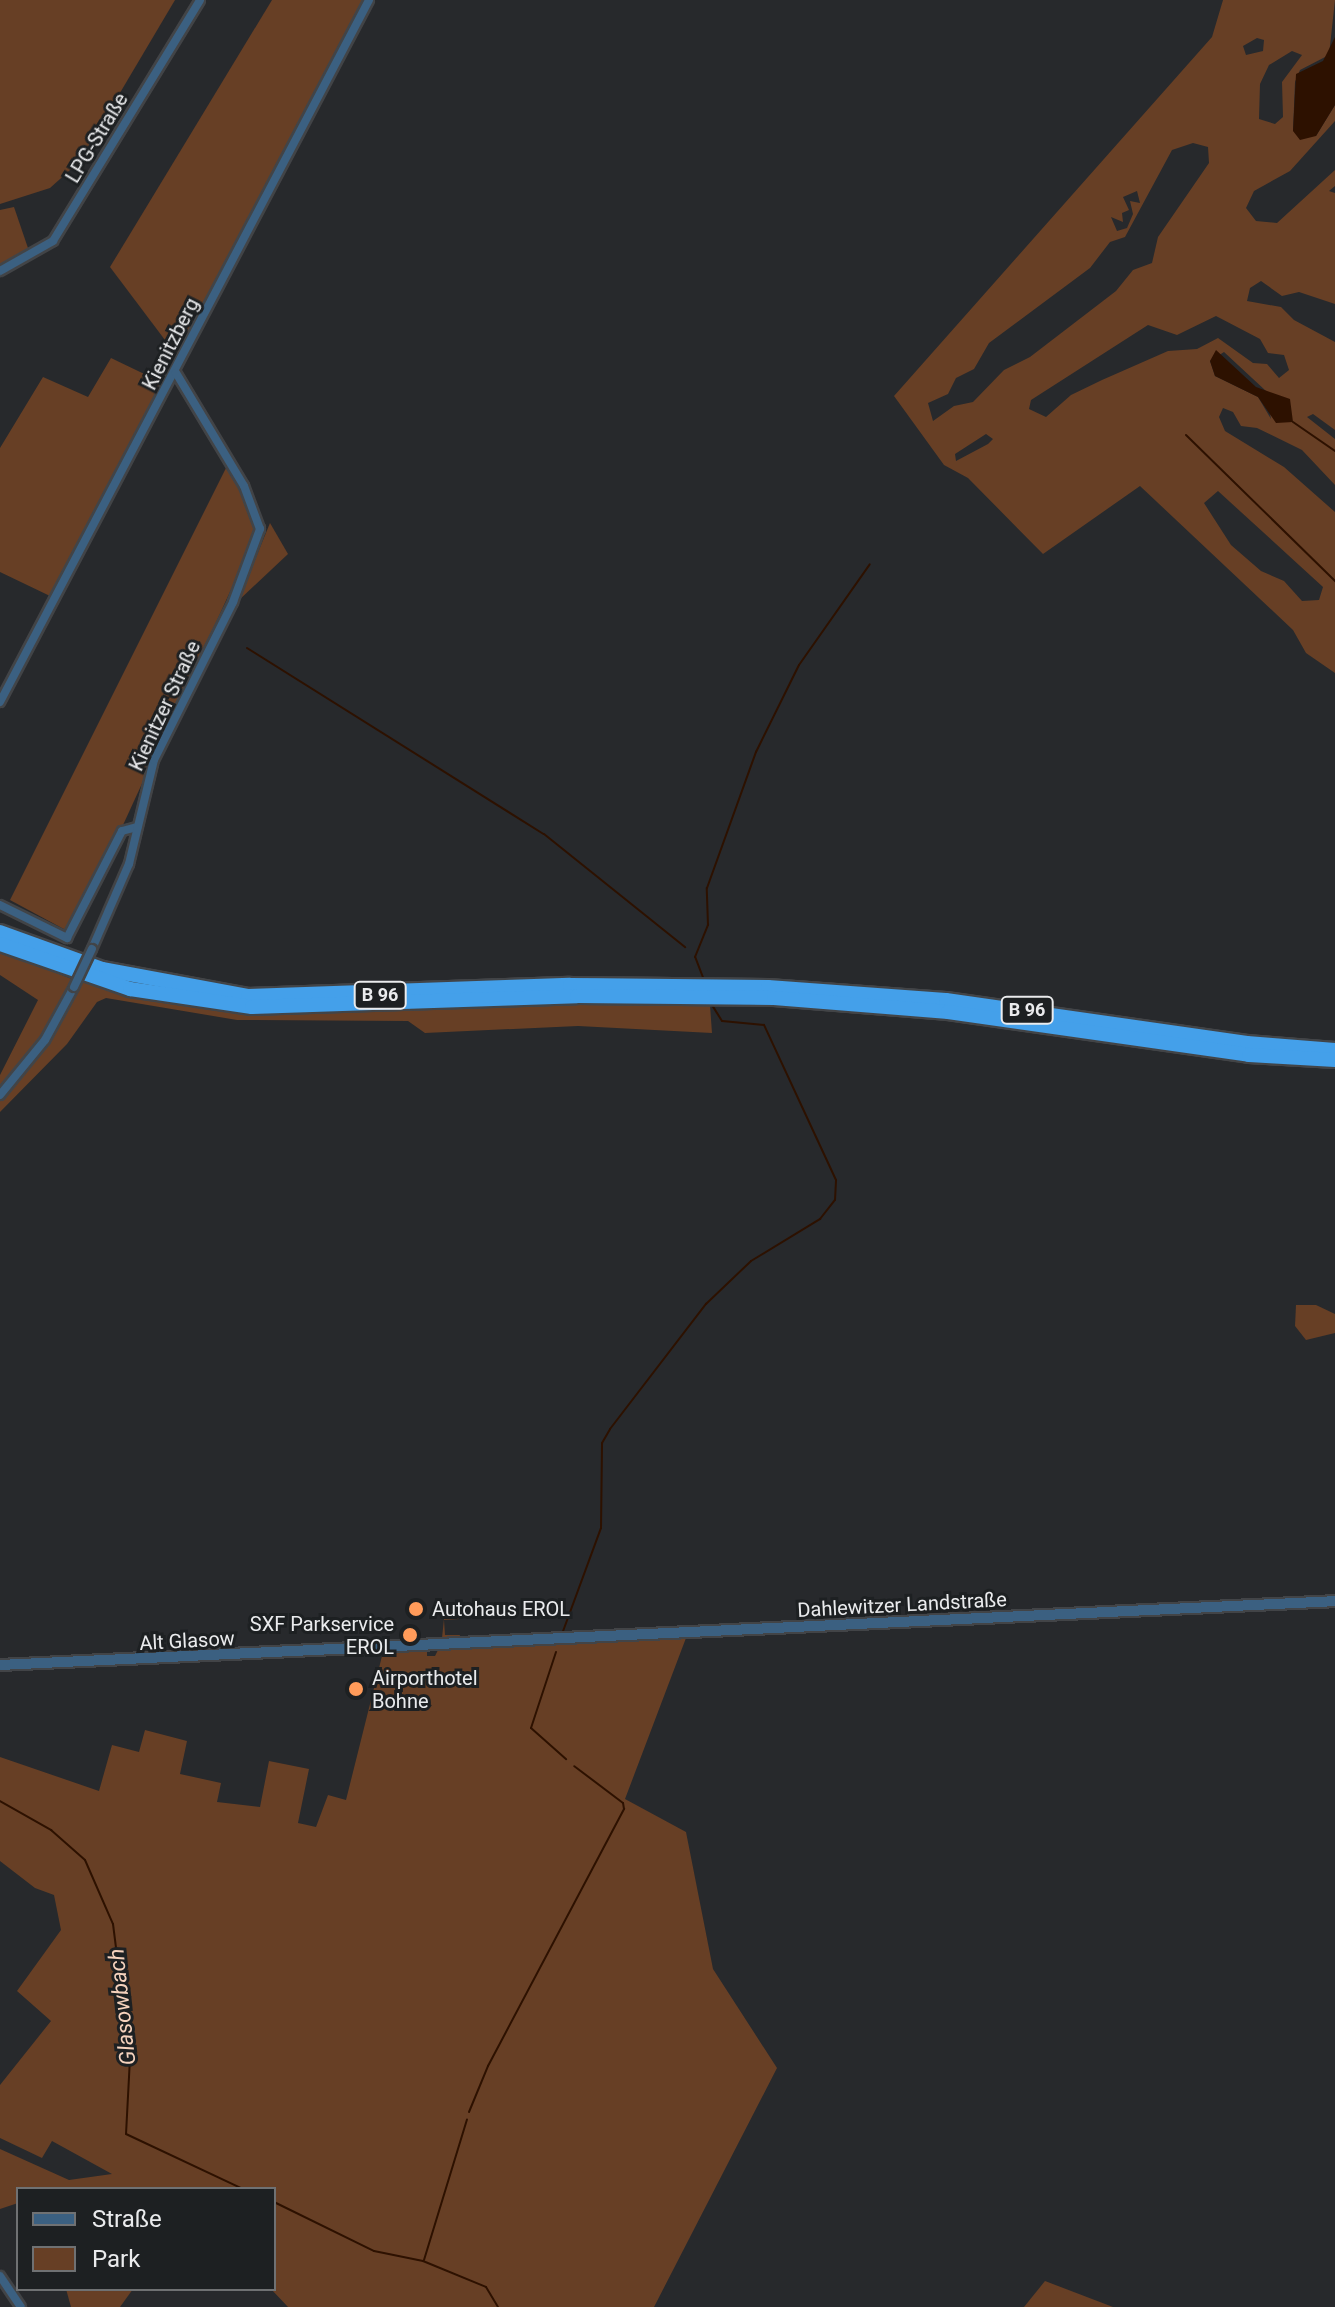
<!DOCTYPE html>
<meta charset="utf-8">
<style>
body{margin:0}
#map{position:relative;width:1335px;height:2307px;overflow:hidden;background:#27292c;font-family:Roboto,sans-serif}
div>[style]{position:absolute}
.green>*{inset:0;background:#673f25}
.water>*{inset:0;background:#2d1100}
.stream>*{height:2px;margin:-1px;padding:0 1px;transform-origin:1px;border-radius:1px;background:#2d1100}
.roads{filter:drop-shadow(2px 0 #424447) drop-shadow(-2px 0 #424447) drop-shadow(0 2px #424447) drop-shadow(0 -2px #424447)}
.minor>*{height:8px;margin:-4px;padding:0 4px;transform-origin:4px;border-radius:4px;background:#3b6081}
.tertiary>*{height:10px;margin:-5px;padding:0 5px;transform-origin:5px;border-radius:5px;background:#3b6081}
.trunk>*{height:14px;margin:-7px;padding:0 7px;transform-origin:7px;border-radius:7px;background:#44a0ea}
.bridges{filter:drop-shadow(2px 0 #424447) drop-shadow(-2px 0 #424447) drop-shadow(0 2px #424447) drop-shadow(0 -2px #424447)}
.minor-bridge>*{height:8px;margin:-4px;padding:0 4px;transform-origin:4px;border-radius:4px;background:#3b6081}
.dots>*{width:22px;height:22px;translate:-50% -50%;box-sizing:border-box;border:4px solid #1d2022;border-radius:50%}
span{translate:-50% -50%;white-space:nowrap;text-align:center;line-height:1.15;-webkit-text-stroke:6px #1d2022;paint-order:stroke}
.shield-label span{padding:2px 6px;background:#1d2022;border:2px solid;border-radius:6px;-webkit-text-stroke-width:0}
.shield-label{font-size:18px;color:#eaebed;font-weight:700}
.street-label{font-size:20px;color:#eaebed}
.poi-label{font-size:20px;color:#eaebed}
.left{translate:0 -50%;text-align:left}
.right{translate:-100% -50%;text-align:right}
.water-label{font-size:22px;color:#f5d2bd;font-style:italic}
.legend{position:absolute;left:16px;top:2187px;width:260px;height:104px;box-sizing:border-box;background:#1d2022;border:2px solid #6f7173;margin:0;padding:10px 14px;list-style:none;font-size:24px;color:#eaebed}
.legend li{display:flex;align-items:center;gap:16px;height:40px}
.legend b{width:40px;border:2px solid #6f7173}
</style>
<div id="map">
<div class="green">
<div style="clip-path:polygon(0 0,175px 0,79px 162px,50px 188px,0 204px)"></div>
<div style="clip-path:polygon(272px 0,364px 0,177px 356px,110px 267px)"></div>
<div style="clip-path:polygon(evenodd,1223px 0,1335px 0,1329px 55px,1300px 70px,1295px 82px,1293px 131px,1316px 136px,1335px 105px,1335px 121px,1290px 171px,1254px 191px,1246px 208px,1256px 221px,1277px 223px,1335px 170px,1335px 186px,1329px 191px,1335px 193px,1335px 304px,1299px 292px,1282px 296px,1261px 281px,1250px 288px,1247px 301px,1281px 307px,1294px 320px,1335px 342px,1335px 430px,1313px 414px,1307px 417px,1335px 439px,1335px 485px,1302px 450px,1257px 428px,1241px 426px,1233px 412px,1223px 408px,1219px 417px,1225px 431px,1284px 467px,1335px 512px,1335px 673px,1306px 653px,1293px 630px,1140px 486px,1043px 554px,968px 478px,944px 465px,894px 396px,1212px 37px,1223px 0,1257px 38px,1264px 40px,1263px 51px,1246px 55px,1243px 46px,1257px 38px,1223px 0,1292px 51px,1302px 55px,1282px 82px,1283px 117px,1275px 124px,1259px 119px,1260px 84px,1269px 65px,1292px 51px,1223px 0,1193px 143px,1208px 147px,1209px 163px,1158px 237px,1152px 263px,1133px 270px,1116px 291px,1030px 357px,1004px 370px,973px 402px,954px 406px,933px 421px,928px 403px,948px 394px,956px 378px,974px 369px,989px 343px,1090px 268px,1110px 242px,1125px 237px,1172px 150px,1193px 143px,1223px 0,1137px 191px,1140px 203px,1130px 201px,1133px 214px,1127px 228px,1117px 231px,1111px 217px,1123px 222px,1122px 213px,1129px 210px,1123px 197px,1137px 191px,1223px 0,1216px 316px,1260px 339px,1268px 353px,1284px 355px,1289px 370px,1279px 378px,1267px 364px,1253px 363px,1218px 338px,1197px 349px,1168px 351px,1102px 380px,1071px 395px,1046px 417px,1029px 409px,1031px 400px,1148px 325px,1177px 335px,1216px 316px,1223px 0,1224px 352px,1266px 391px,1271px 419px,1258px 397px,1215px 376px,1210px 361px,1224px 352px,1223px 0,986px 434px,993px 439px,988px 444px,956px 461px,955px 454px,986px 434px,1223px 0,1218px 491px,1323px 587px,1319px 600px,1302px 601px,1284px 581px,1261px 571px,1231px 545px,1204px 503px,1218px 491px)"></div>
<div style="clip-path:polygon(14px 207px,29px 251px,0 269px,0 210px)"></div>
<div style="clip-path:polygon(111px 358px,163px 383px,50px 596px,0 572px,0 448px,43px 377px,88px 397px)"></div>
<div style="clip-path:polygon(228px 464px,257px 514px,257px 533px,73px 934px,10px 900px)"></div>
<div style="clip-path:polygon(270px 523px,288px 554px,238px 601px)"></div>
<div style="clip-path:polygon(0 951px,72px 979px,46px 1031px,0 1088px,0 1075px,38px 1000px,0 975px)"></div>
<div style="clip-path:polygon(81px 982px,159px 1002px,279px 1015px,555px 1003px,710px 1005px,712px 1033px,578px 1026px,425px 1033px,408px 1021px,237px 1020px,106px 998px,97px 1002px,67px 1044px,0 1112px,0 1101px,47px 1045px)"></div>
<div style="clip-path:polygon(1296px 1305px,1316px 1305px,1335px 1314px,1335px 1333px,1306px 1340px,1295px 1326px)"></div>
<div style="clip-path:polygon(445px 1609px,457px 1609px,459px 1619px,444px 1620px,445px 1635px,460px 1635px,458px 1643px,387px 1642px,442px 1638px)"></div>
<div style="clip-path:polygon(686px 1638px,625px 1799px,686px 1832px,713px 1969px,777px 2068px,654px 2307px,288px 2307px,271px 2289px,274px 2189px,18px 2189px,18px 2203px,0 2209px,0 2149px,69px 2180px,112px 2174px,52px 2141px,42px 2158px,0 2138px,0 2085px,51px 2021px,17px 1991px,61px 1930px,54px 1895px,35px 1888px,0 1861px,0 1757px,99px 1791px,112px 1745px,139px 1752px,145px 1730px,187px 1741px,180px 1774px,221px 1783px,217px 1802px,260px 1807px,269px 1761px,309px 1769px,298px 1823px,316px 1827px,328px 1795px,346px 1800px,383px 1652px,427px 1650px,427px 1656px,435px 1656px,438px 1650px)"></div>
<div style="clip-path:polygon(1045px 2281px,1113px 2307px,1024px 2307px)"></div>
<div style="clip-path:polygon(66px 2289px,133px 2289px,120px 2307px,71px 2307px)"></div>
</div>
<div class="water">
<div style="clip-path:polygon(1335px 37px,1335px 105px,1316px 136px,1300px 140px,1293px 131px,1296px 74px,1323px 61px)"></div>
<div style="clip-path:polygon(1216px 350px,1256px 387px,1290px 399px,1293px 422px,1276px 423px,1258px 397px,1215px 376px,1210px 361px)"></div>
</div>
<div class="stream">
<div style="left:1293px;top:422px;width:51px;rotate:34.6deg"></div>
<div style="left:1186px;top:435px;width:209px;rotate:44.4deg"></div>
<div style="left:247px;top:648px;width:350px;rotate:32.1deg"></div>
<div style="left:544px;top:834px;width:181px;rotate:38.7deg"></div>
<div style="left:704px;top:980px;width:25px;rotate:-111deg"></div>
<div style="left:695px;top:957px;width:35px;rotate:-68deg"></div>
<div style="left:708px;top:925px;width:37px;rotate:-92deg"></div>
<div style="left:707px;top:888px;width:145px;rotate:-70.2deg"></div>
<div style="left:756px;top:752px;width:97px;rotate:-63.7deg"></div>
<div style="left:799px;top:665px;width:123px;rotate:-54.9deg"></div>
<div style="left:562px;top:1634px;width:113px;rotate:-69.8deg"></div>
<div style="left:601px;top:1528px;width:85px;rotate:-89.3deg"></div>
<div style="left:602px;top:1443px;width:16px;rotate:-60deg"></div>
<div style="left:610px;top:1429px;width:158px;rotate:-52.5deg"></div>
<div style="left:706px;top:1304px;width:62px;rotate:-43.7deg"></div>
<div style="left:751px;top:1261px;width:81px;rotate:-31.3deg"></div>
<div style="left:820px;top:1219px;width:24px;rotate:-52deg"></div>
<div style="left:835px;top:1200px;width:20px;rotate:-87deg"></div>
<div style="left:836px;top:1180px;width:171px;rotate:-114.9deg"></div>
<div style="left:764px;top:1025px;width:42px;rotate:-174.6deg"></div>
<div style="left:722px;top:1021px;width:19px;rotate:-122deg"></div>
<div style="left:556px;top:1652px;width:80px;rotate:108.2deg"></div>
<div style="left:531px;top:1728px;width:47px;rotate:41.5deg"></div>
<div style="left:0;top:1801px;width:59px;rotate:29.6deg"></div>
<div style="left:51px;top:1830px;width:45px;rotate:41.4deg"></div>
<div style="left:85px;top:1860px;width:70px;rotate:66.4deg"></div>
<div style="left:113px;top:1924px;width:135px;rotate:82.8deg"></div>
<div style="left:130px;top:2058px;width:76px;rotate:93deg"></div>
<div style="left:126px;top:2134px;width:129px;rotate:25.2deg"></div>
<div style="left:469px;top:2112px;width:50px;rotate:-67.6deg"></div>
<div style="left:488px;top:2066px;width:291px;rotate:-62.1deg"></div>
<div style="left:624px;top:1809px;width:6px;rotate:-99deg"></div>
<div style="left:623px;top:1803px;width:61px;rotate:-142.9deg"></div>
<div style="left:274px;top:2202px;width:111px;rotate:26.1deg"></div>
<div style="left:374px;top:2251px;width:50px;rotate:11.5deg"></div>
<div style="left:423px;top:2261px;width:68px;rotate:22.4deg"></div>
<div style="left:486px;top:2287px;width:23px;rotate:59deg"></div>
<div style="left:424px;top:2260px;width:147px;rotate:-73deg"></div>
</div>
<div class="roads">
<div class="minor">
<div style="left:0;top:271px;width:61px;rotate:-29.5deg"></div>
<div style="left:53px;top:241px;width:282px;rotate:-58.6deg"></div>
<div style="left:0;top:702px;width:793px;rotate:-62.27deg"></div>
<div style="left:0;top:905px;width:75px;rotate:26.2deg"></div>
<div style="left:67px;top:938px;width:120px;rotate:-62.8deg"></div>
<div style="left:122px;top:831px;width:16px;rotate:-15deg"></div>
<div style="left:92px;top:949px;width:93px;rotate:-66.5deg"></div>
<div style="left:129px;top:864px;width:107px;rotate:-76.5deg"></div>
<div style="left:154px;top:760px;width:177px;rotate:-63.4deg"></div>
<div style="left:233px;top:602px;width:78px;rotate:-69.7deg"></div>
<div style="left:260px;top:529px;width:46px;rotate:-110.4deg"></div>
<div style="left:244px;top:486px;width:132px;rotate:-121deg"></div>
<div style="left:0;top:1095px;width:71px;rotate:-50.7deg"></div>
<div style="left:45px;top:1040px;width:60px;rotate:-61.3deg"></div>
<div style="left:0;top:2276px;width:37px;rotate:56deg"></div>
</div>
<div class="tertiary">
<div style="left:0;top:1665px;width:1337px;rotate:-2.74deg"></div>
</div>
<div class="trunk">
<div style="left:0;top:932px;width:109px;rotate:19.9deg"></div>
<div style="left:102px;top:969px;width:148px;rotate:10.5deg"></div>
<div style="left:248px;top:996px;width:322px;rotate:-2deg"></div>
<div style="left:570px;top:985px;width:198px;rotate:0.6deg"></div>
<div style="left:768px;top:987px;width:178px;rotate:4.2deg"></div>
<div style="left:946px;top:1000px;width:304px;rotate:8.1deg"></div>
<div style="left:1247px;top:1043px;width:88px;rotate:4.5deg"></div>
<div style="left:0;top:944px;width:138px;rotate:19.1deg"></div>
<div style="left:130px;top:989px;width:123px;rotate:8.4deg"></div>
<div style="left:252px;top:1007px;width:325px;rotate:-1.9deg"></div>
<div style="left:577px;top:996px;width:197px;rotate:0.6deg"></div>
<div style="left:774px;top:998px;width:175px;rotate:4.6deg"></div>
<div style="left:948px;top:1012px;width:304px;rotate:8.1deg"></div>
<div style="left:1249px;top:1055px;width:86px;rotate:3.3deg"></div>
</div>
</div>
<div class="bridges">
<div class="minor-bridge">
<div style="left:74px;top:987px;width:42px;rotate:-64.7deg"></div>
</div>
</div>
<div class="dots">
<div style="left:416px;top:1609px;background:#ff9b5a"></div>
<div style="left:410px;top:1635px;background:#ff9b5a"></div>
<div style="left:356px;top:1689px;background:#ff9b5a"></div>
</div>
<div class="shield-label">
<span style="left:380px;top:995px">B 96</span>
<span style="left:1027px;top:1010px">B 96</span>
</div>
<div class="street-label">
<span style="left:97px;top:138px;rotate:-59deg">LPG-Straße</span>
<span style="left:171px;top:344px;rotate:-63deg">Kienitzberg</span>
<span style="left:165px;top:706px;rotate:-65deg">Kienitzer Straße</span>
<span style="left:902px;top:1605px;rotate:-3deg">Dahlewitzer Landstraße</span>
<span style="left:187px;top:1641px;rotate:-3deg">Alt Glasow</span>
</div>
<div class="poi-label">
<span class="left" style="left:432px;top:1609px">Autohaus EROL</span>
<span class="right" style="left:394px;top:1636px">SXF Parkservice<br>EROL</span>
<span class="left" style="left:372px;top:1690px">Airporthotel<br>Bohne</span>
</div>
<div class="water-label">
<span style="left:122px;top:2007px;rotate:-96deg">Glasowbach</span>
</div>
<ul class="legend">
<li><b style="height:10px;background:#3b6081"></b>Straße</li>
<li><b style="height:22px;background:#673f25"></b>Park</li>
</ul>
</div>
